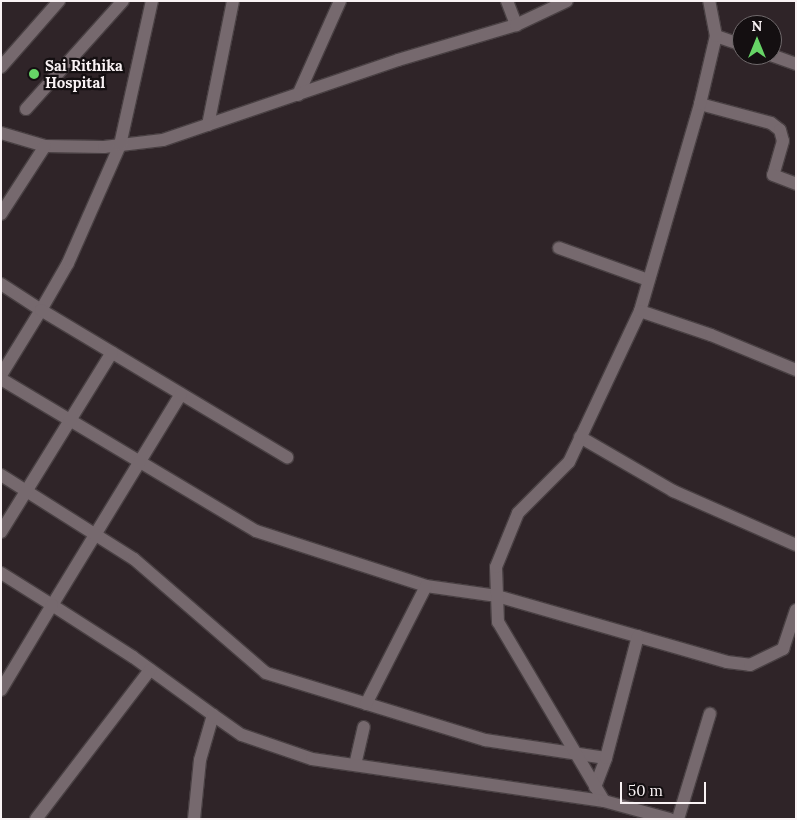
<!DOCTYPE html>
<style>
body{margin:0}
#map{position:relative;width:797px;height:820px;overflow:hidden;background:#2f2428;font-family:Lora,serif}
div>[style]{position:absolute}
.roads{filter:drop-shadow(1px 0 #494043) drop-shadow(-1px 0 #494043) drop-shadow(0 1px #494043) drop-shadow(0 -1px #494043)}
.minor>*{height:12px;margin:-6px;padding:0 6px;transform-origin:6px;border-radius:6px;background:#76696e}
.dots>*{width:14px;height:14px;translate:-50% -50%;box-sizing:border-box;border:2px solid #140f11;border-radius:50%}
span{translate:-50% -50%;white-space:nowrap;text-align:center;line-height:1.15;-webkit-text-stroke:4.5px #140f11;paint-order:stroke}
.poi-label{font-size:15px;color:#f9f2f4;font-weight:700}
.left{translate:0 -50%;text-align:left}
.frame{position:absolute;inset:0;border:2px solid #f9f2f4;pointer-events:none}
.north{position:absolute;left:732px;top:15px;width:50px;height:50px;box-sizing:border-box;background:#140f11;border:1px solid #706a6c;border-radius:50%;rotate:0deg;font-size:14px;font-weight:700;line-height:20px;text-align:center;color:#f9f2f4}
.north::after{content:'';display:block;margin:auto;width:18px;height:22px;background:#66d466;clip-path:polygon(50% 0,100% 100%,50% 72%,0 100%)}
.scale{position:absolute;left:620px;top:782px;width:86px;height:22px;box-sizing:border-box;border:2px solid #f9f2f4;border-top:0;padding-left:6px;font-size:15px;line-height:18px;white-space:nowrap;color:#f9f2f4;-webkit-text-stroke:4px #140f11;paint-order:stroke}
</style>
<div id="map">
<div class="roads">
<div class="minor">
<div style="left:507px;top:1px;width:26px;rotate:69deg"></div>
<div style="left:716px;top:36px;width:28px;rotate:19deg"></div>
<div style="left:771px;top:55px;width:27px;rotate:20deg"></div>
<div style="left:1px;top:67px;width:88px;rotate:-48.7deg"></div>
<div style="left:298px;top:95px;width:103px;rotate:-65.9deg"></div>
<div style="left:700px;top:104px;width:73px;rotate:15deg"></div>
<div style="left:771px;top:123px;width:11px;rotate:38deg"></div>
<div style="left:780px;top:130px;width:11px;rotate:75deg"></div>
<div style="left:783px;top:141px;width:35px;rotate:106deg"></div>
<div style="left:773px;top:175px;width:25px;rotate:21deg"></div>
<div style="left:26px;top:109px;width:145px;rotate:-48.1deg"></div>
<div style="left:208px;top:125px;width:126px;rotate:-78.6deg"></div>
<div style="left:1px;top:133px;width:46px;rotate:16.5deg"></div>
<div style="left:45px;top:146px;width:59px;rotate:1deg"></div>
<div style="left:104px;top:147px;width:59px;rotate:-6.8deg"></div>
<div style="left:163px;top:140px;width:248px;rotate:-18.8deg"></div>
<div style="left:398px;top:60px;width:123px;rotate:-16.5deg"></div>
<div style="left:516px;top:25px;width:56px;rotate:-25.2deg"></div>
<div style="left:1px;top:214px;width:81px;rotate:-57.1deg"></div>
<div style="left:559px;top:248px;width:95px;rotate:19.8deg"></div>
<div style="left:1px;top:284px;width:48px;rotate:33deg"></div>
<div style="left:41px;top:310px;width:54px;rotate:-60.1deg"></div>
<div style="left:68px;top:263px;width:129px;rotate:-66.2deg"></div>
<div style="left:120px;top:145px;width:148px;rotate:-77.5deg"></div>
<div style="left:640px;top:311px;width:216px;rotate:-73.8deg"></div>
<div style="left:700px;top:104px;width:70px;rotate:-76.8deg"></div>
<div style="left:716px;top:36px;width:36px;rotate:-101deg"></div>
<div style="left:1px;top:375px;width:76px;rotate:-58.4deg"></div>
<div style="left:41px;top:310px;width:287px;rotate:30.9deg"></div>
<div style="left:1px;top:379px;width:297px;rotate:30.8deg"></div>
<div style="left:256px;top:531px;width:179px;rotate:17.9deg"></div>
<div style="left:426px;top:586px;width:72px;rotate:8deg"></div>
<div style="left:497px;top:596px;width:239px;rotate:16deg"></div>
<div style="left:727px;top:662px;width:23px;rotate:7deg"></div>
<div style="left:750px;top:665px;width:37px;rotate:-26deg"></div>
<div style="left:783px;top:649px;width:41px;rotate:-71.6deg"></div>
<div style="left:181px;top:394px;width:247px;rotate:121.4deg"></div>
<div style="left:52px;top:605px;width:96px;rotate:32.7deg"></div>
<div style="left:133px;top:657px;width:99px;rotate:35.9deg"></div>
<div style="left:580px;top:437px;width:108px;rotate:30.1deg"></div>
<div style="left:673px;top:491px;width:134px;rotate:23.7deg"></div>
<div style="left:1px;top:475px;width:157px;rotate:32.3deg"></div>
<div style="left:134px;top:559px;width:174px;rotate:40.8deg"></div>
<div style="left:266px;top:673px;width:229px;rotate:17deg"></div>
<div style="left:485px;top:740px;width:122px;rotate:8.5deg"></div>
<div style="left:1px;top:532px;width:211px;rotate:-58.3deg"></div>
<div style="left:1px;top:573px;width:60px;rotate:32.1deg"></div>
<div style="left:52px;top:605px;width:99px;rotate:121deg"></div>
<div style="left:366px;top:704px;width:132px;rotate:-63deg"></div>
<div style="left:355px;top:765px;width:39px;rotate:-77deg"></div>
<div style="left:595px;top:787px;width:31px;rotate:-69deg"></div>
<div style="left:606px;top:758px;width:126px;rotate:-75.3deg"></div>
<div style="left:604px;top:801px;width:208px;rotate:-120.6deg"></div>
<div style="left:498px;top:622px;width:55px;rotate:-92.1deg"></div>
<div style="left:496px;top:567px;width:58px;rotate:-67.8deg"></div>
<div style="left:518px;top:513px;width:72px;rotate:-45deg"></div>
<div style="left:569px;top:462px;width:167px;rotate:-64.8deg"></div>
<div style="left:640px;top:311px;width:75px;rotate:18.7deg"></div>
<div style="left:711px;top:335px;width:92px;rotate:22.4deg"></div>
<div style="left:36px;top:819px;width:188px;rotate:-52.6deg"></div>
<div style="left:194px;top:819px;width:59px;rotate:-84.2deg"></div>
<div style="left:200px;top:760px;width:47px;rotate:-73.9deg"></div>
<div style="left:213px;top:715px;width:35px;rotate:35deg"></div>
<div style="left:242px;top:735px;width:74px;rotate:18.9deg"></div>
<div style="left:312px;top:759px;width:295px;rotate:8.2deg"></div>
<div style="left:604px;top:801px;width:68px;rotate:15.3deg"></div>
<div style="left:678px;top:819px;width:110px;rotate:-73.1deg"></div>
</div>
</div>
<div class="dots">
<div style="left:34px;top:74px;background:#66d466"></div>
</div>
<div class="poi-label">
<span class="left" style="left:45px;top:74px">Sai Rithika<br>Hospital</span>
</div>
<div class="frame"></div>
<div class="north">N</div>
<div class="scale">50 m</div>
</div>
